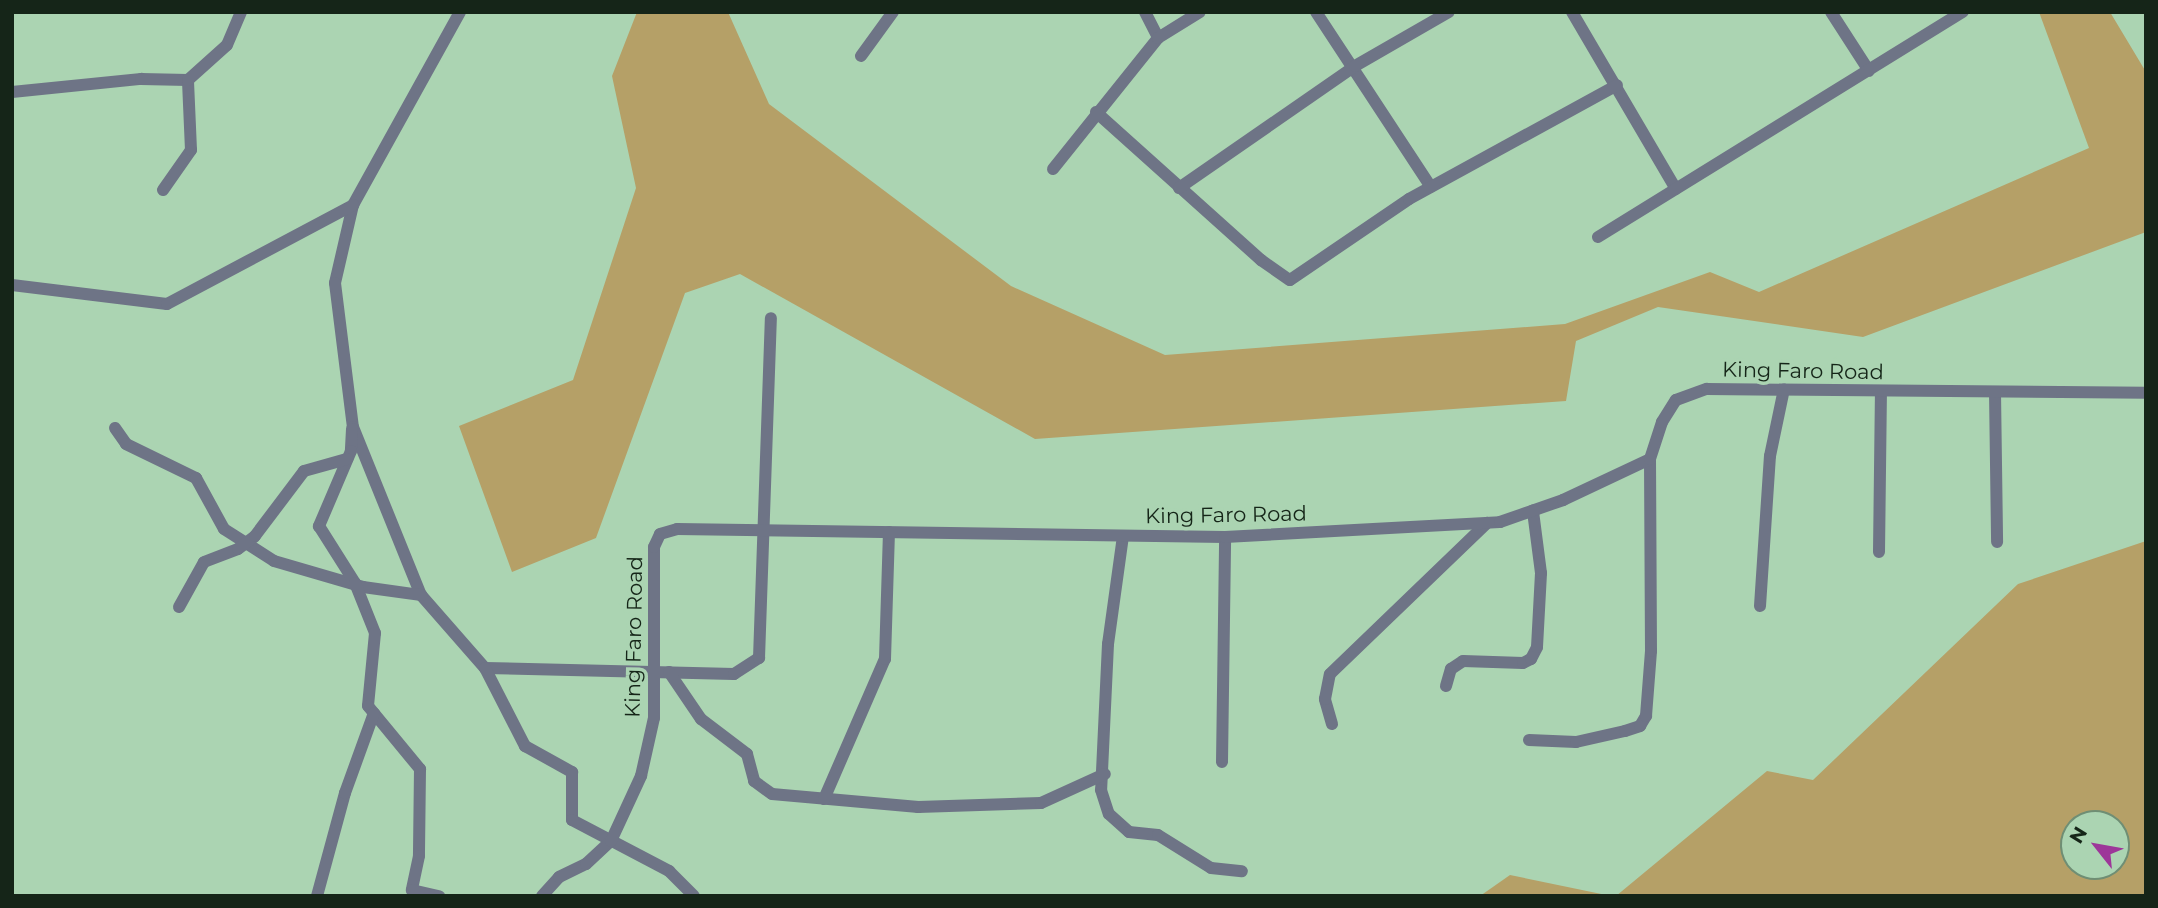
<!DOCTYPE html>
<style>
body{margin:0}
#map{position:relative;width:2158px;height:908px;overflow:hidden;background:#abd4b2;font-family:Montserrat,sans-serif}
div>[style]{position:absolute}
.green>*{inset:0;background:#b5a067}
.minor>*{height:12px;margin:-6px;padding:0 6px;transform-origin:6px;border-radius:6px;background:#6e7486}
span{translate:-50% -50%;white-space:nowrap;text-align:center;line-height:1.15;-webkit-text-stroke:7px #abd4b2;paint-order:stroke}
.street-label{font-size:21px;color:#152518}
.frame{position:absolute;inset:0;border:14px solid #152518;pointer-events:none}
.north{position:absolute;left:2060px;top:810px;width:70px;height:70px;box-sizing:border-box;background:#abd4b2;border:2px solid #6f8e74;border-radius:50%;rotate:301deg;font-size:19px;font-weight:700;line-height:28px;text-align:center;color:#152518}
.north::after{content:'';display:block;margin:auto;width:24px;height:32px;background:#9d3699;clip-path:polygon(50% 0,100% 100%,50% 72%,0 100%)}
</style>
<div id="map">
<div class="green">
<div style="clip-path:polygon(637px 12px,728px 12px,769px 104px,1011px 286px,1165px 355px,1565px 324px,1710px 272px,1759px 292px,2089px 148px,2039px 12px,2110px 12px,2146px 72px,2146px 232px,1863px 337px,1658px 307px,1576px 341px,1566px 401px,1035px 439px,740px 274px,685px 293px,596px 538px,512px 572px,459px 426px,573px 380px,636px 188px,612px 76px)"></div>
<div style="clip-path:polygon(evenodd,2146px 541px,2146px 896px,1616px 896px,1767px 771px,1813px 780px,2018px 584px,2146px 541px,2074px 824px,2116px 824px,2116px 866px,2074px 866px,2074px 824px)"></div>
<div style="clip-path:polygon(1510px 875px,1611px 896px,1480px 896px)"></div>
</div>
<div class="minor">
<div style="left:460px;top:12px;width:221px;rotate:119deg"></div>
<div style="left:353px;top:205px;width:80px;rotate:103deg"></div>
<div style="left:335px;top:283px;width:145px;rotate:82.9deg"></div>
<div style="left:353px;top:427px;width:181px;rotate:68deg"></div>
<div style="left:421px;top:595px;width:97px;rotate:48.8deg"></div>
<div style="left:485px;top:668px;width:249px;rotate:1.4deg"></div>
<div style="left:734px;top:674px;width:30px;rotate:-33deg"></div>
<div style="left:759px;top:658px;width:340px;rotate:-88deg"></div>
<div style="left:1145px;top:12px;width:29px;rotate:63deg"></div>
<div style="left:1316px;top:12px;width:209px;rotate:56.7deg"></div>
<div style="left:1572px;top:12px;width:205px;rotate:59.6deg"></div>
<div style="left:1831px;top:12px;width:70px;rotate:57.2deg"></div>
<div style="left:861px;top:56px;width:54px;rotate:-54deg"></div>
<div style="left:12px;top:92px;width:130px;rotate:-5.8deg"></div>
<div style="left:141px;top:79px;width:47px;rotate:1.2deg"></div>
<div style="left:1096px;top:112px;width:222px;rotate:41.9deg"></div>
<div style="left:1261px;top:260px;width:35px;rotate:35deg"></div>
<div style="left:1290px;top:280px;width:144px;rotate:-34.2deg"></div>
<div style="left:1409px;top:199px;width:237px;rotate:-28.7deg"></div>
<div style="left:1053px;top:169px;width:168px;rotate:-51.3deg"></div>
<div style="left:1158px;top:38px;width:49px;rotate:-31.8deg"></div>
<div style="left:1179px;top:188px;width:214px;rotate:-34.7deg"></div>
<div style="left:1355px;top:66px;width:108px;rotate:-29.9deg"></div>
<div style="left:163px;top:190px;width:49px;rotate:-55deg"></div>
<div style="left:191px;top:150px;width:70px;rotate:-92.5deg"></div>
<div style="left:188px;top:80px;width:52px;rotate:-41.9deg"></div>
<div style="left:227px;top:45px;width:36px;rotate:-67deg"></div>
<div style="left:1598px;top:237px;width:429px;rotate:-31.7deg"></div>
<div style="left:12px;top:285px;width:156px;rotate:7deg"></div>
<div style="left:167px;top:304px;width:211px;rotate:-28deg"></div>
<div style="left:1995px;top:392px;width:150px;rotate:89.2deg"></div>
<div style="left:115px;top:428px;width:19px;rotate:55deg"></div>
<div style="left:126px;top:444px;width:78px;rotate:25.9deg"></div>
<div style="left:196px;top:478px;width:58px;rotate:61.2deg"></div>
<div style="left:224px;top:529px;width:59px;rotate:32.6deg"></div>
<div style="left:274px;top:561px;width:93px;rotate:16.3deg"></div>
<div style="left:363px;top:587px;width:59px;rotate:7.9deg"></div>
<div style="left:352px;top:429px;width:22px;rotate:93deg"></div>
<div style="left:351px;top:451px;width:82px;rotate:113.1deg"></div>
<div style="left:319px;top:526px;width:67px;rotate:57.7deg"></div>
<div style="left:355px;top:583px;width:54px;rotate:68.2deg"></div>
<div style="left:375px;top:633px;width:73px;rotate:95.5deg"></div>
<div style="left:368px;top:706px;width:82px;rotate:50.5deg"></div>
<div style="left:420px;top:769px;width:87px;rotate:90.7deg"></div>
<div style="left:419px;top:856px;width:35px;rotate:102deg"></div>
<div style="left:412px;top:890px;width:28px;rotate:13deg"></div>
<div style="left:1123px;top:536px;width:109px;rotate:97.9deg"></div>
<div style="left:1108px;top:644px;width:146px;rotate:92.7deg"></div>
<div style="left:1101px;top:790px;width:25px;rotate:72deg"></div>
<div style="left:1109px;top:814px;width:27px;rotate:42deg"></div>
<div style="left:1129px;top:832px;width:29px;rotate:6deg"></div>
<div style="left:1158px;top:835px;width:62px;rotate:31.9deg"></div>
<div style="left:1211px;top:868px;width:31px;rotate:6deg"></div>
<div style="left:1879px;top:552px;width:160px;rotate:-89.3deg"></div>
<div style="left:1760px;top:606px;width:150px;rotate:-86.2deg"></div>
<div style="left:1770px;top:456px;width:68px;rotate:-78.2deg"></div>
<div style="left:179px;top:607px;width:51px;rotate:-60.9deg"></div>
<div style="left:204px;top:562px;width:36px;rotate:-21deg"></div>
<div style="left:238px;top:549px;width:21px;rotate:-37deg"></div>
<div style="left:255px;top:536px;width:81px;rotate:-53deg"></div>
<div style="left:304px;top:471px;width:45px;rotate:-15.6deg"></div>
<div style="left:485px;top:668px;width:88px;rotate:62.9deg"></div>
<div style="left:525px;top:746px;width:54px;rotate:29deg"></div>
<div style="left:572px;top:772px;width:48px;rotate:90deg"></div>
<div style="left:572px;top:820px;width:110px;rotate:27.7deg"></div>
<div style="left:669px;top:871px;width:35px;rotate:45deg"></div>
<div style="left:669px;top:672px;width:57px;rotate:55.8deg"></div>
<div style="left:701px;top:719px;width:58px;rotate:37.3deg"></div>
<div style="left:747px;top:754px;width:28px;rotate:75deg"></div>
<div style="left:754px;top:781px;width:22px;rotate:36deg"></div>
<div style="left:772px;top:794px;width:147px;rotate:5.1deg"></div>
<div style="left:918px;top:807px;width:123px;rotate:-1.9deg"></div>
<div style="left:1041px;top:803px;width:70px;rotate:-24.4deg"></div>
<div style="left:1446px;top:686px;width:18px;rotate:-74deg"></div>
<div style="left:1451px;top:669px;width:14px;rotate:-34deg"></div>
<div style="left:1463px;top:661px;width:60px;rotate:1.9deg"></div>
<div style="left:1523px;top:663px;width:9px;rotate:-27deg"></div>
<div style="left:1531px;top:659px;width:13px;rotate:-63deg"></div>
<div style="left:1537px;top:647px;width:74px;rotate:-86.9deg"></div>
<div style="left:1541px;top:573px;width:63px;rotate:-97.4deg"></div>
<div style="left:1332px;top:724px;width:26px;rotate:-106deg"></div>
<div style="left:1325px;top:699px;width:25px;rotate:-79deg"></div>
<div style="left:1330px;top:674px;width:218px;rotate:-43.9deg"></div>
<div style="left:1529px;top:740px;width:47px;rotate:2.4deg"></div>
<div style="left:1576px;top:742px;width:50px;rotate:-12.7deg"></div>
<div style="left:1625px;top:731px;width:16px;rotate:-18deg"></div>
<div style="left:1640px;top:726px;width:12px;rotate:-59deg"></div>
<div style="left:1646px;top:716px;width:65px;rotate:-85.6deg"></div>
<div style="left:1651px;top:651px;width:192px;rotate:-90.3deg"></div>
<div style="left:1222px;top:762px;width:225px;rotate:-89.2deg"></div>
<div style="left:824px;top:799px;width:153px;rotate:-66.5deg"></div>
<div style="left:885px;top:659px;width:127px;rotate:-88.2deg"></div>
<div style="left:317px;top:896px;width:107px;rotate:-74.8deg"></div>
<div style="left:345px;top:793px;width:85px;rotate:-70.1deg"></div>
<div style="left:542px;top:896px;width:25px;rotate:-48deg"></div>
<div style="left:559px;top:877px;width:30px;rotate:-26deg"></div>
<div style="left:586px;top:864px;width:34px;rotate:-43deg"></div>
<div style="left:611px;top:841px;width:72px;rotate:-65.2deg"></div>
<div style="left:641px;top:776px;width:59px;rotate:-77.4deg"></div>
<div style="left:654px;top:718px;width:171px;rotate:-90deg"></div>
<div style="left:654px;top:547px;width:14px;rotate:-65deg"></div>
<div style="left:660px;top:534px;width:18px;rotate:-16deg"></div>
<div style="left:677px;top:529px;width:548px;rotate:0.84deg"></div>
<div style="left:1225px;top:537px;width:275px;rotate:-3.1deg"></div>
<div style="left:1500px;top:522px;width:67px;rotate:-19.2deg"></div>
<div style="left:1563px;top:500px;width:96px;rotate:-25.2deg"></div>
<div style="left:1650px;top:459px;width:39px;rotate:-72deg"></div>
<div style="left:1662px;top:422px;width:26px;rotate:-58deg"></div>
<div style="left:1676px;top:400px;width:33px;rotate:-20deg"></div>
<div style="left:1707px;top:389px;width:439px;rotate:0.5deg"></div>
</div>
<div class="street-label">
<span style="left:1803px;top:371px;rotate:1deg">King Faro Road</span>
<span style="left:1226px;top:515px;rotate:-1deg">King Faro Road</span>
<span style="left:634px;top:637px;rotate:-89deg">King Faro Road</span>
</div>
<div class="frame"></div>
<div class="north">N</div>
</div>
